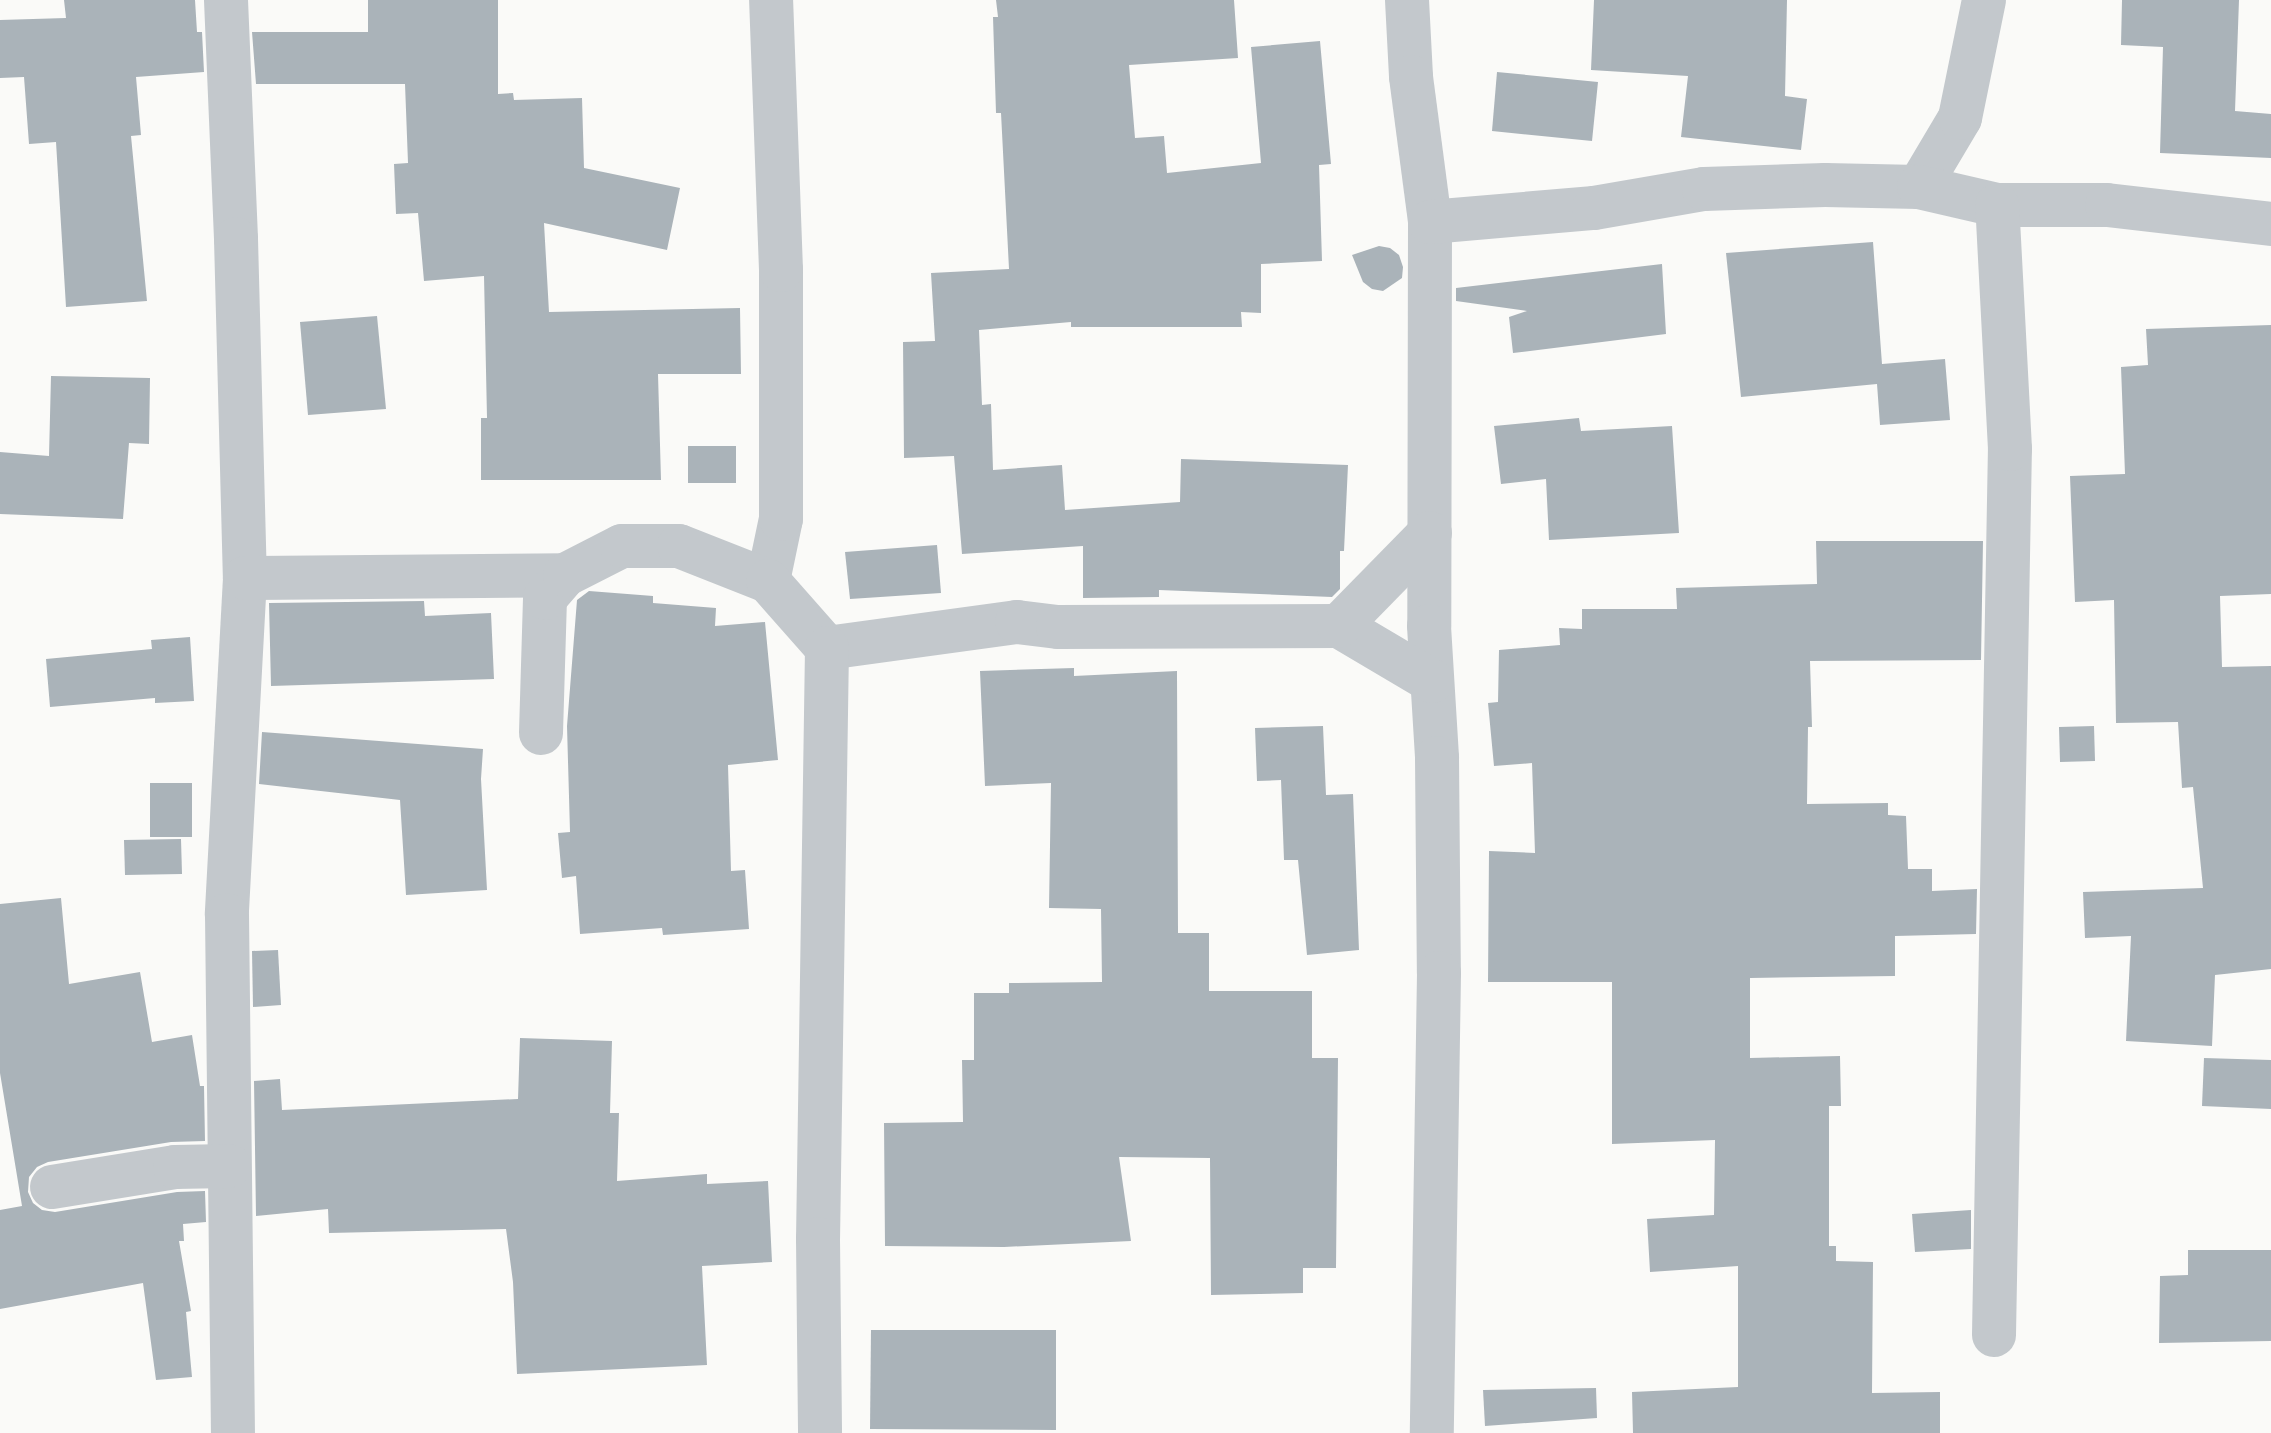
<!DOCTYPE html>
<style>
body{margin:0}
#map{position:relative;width:2271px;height:1433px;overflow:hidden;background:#fafaf8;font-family:Montserrat,sans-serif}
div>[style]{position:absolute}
.building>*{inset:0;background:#aab3b9}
.street>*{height:44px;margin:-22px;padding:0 22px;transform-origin:22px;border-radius:22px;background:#c3c8cc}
span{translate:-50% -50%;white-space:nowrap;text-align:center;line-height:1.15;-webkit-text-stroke:8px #fff;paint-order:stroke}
</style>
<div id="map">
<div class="building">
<div style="clip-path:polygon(64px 0,195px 0,197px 32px,202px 32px,204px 72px,136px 77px,141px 135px,131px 136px,147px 301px,66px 307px,56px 142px,29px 144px,24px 77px,0 78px,0 20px,66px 18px)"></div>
<div style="clip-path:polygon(368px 0,498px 0,498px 94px,513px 93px,514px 100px,582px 98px,584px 168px,680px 188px,667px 250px,544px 223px,549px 312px,740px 308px,741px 374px,658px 374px,661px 480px,481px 480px,481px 418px,487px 418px,484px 276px,424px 281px,418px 213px,396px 214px,394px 164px,408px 163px,405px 84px,256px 84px,252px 32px,368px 32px)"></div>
<div style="clip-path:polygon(996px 0,1234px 0,1238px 58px,1129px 65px,1135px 138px,1164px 136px,1167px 173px,1261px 163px,1251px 47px,1320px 41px,1331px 164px,1319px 165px,1322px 261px,1261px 264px,1261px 313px,1241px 312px,1242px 327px,1071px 327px,1071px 322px,979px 330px,982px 405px,991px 404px,993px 470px,1062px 465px,1065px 510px,1180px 502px,1181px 459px,1348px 465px,1344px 551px,1340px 551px,1340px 589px,1332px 597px,1159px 590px,1159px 597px,1083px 598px,1083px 546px,962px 554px,954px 456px,904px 458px,903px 342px,935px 341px,931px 273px,1009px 269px,1001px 113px,996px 113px,993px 17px,998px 17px)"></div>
<div style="clip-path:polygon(1594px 0,1787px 0,1785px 96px,1807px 99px,1801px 150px,1681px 137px,1688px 76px,1591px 70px)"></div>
<div style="clip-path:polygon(2122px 0,2239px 0,2235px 111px,2271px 114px,2271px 158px,2160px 153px,2163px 47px,2121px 45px)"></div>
<div style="clip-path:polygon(1497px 72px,1598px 82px,1592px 141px,1492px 131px)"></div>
<div style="clip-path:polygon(1873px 242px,1882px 364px,1945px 359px,1950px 420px,1880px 425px,1877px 384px,1741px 397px,1726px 253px)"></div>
<div style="clip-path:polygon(1379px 246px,1390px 248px,1399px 255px,1403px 267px,1402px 278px,1383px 291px,1372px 289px,1363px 282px,1352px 255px)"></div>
<div style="clip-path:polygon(1662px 264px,1666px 334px,1513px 353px,1509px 317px,1527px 311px,1456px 301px,1456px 288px)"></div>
<div style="clip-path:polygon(377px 316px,386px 409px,308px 415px,300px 322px)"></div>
<div style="clip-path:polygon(2271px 325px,2271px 594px,2220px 596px,2222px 667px,2271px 666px,2271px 969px,2215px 975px,2212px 1046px,2126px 1041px,2131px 936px,2085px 938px,2083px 892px,2203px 888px,2193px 787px,2182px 788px,2178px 722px,2116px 723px,2114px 600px,2075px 602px,2070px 476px,2125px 474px,2121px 367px,2148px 365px,2146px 329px)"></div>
<div style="clip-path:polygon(51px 376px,150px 378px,149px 444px,129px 443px,123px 519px,0 514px,0 452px,49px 456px)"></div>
<div style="clip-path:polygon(1579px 418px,1581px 431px,1672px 426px,1679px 533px,1549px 540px,1546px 479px,1501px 484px,1494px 426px)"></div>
<div style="clip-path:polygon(688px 446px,736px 446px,736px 483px,688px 483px)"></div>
<div style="clip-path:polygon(1816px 541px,1983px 541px,1981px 660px,1810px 661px,1812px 727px,1808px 727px,1807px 804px,1888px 803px,1888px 815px,1906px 816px,1908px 869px,1932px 869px,1932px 891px,1977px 889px,1976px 934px,1895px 936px,1895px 976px,1750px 978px,1750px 1058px,1840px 1056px,1841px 1106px,1829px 1106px,1829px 1246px,1836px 1246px,1836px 1261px,1873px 1262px,1872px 1393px,1940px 1392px,1940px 1433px,1633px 1433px,1632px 1392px,1738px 1387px,1738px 1266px,1650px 1272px,1647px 1219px,1714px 1215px,1715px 1140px,1612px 1144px,1612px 982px,1488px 982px,1489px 851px,1535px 853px,1532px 763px,1494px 766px,1488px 703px,1498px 702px,1499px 650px,1560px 645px,1559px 628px,1582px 629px,1582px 609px,1677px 609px,1676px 588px,1817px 584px)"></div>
<div style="clip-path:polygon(937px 545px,941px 593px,850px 599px,845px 552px)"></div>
<div style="clip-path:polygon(589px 591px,653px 596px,653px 603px,716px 608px,715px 626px,765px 622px,778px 760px,728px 765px,731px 871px,745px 870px,749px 929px,663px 935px,662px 928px,580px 934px,576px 876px,562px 878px,558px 833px,570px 832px,567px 726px,577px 600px)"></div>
<div style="clip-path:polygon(424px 601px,425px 616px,491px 613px,494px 679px,271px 686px,269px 603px)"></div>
<div style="clip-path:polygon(190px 637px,194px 701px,155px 703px,155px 698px,50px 707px,46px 659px,152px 649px,151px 640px)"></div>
<div style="clip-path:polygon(1074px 668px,1074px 676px,1177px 671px,1178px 933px,1209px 933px,1209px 991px,1312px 991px,1312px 1058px,1338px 1058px,1336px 1268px,1303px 1268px,1303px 1293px,1211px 1295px,1210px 1158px,1119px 1157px,1131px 1241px,1004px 1247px,885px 1246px,884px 1123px,963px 1122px,962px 1060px,974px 1060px,974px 993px,1009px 993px,1009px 983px,1102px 982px,1101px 909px,1049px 908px,1051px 783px,985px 786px,980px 671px)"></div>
<div style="clip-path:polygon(1323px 726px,1326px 795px,1353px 794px,1359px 950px,1307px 955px,1298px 860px,1284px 860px,1281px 780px,1257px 781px,1255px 728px)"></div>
<div style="clip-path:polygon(2094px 726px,2095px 761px,2060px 762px,2059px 727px)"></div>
<div style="clip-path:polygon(262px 732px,483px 749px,481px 779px,487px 890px,406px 895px,400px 800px,259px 784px)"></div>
<div style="clip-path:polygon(150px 783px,192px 783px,192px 837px,150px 837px)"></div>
<div style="clip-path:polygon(181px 839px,182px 874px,125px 875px,124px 840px)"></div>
<div style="clip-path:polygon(61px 898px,69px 984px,140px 972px,152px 1042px,192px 1035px,200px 1086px,204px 1086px,205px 1141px,171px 1142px,48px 1162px,37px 1167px,29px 1177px,28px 1192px,33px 1203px,42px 1210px,55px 1212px,177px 1192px,205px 1191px,206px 1222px,183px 1224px,184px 1241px,179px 1241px,191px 1311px,186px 1312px,192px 1377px,156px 1380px,143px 1283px,0 1309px,0 1210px,22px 1206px,0 1073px,0 904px)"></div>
<div style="clip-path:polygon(278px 950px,281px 1005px,253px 1007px,252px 951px)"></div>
<div style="clip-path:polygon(520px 1038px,612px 1041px,610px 1113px,619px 1113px,617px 1181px,707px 1174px,707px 1184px,768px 1181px,772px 1262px,702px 1266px,707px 1365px,517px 1374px,513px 1282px,506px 1229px,329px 1233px,328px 1209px,256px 1216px,254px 1081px,280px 1079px,282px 1110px,518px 1099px)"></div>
<div style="clip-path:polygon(2204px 1058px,2271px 1060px,2271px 1109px,2202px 1106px)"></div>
<div style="clip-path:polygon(1971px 1210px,1971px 1249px,1915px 1252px,1912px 1214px)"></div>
<div style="clip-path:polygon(2188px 1250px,2271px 1250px,2271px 1341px,2159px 1343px,2160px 1276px,2188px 1275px)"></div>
<div style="clip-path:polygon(871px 1330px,1056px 1330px,1056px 1430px,870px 1429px)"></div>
<div style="clip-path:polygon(1596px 1388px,1597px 1418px,1485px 1426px,1483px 1390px)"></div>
</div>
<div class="street">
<div style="left:226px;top:0;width:239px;rotate:87.6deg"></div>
<div style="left:236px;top:239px;width:339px;rotate:88.5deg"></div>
<div style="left:245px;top:578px;width:337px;rotate:93.1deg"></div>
<div style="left:227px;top:915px;width:518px;rotate:89.34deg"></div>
<div style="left:1407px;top:0;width:77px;rotate:87deg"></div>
<div style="left:1411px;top:77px;width:146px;rotate:82.5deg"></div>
<div style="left:1430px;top:222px;width:404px;rotate:90.1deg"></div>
<div style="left:1429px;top:626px;width:132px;rotate:86.5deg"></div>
<div style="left:1437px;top:758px;width:215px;rotate:89.5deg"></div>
<div style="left:1439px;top:973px;width:460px;rotate:90.9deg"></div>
<div style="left:1919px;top:187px;width:80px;rotate:-59.3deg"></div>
<div style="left:1960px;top:118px;width:120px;rotate:-78.5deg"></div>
<div style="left:1430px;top:222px;width:165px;rotate:-4.9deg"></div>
<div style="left:1594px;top:208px;width:112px;rotate:-9.8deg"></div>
<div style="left:1704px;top:189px;width:121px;rotate:-1.9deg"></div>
<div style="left:1825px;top:185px;width:94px;rotate:1.2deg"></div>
<div style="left:1919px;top:187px;width:80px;rotate:13deg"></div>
<div style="left:1997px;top:205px;width:110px"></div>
<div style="left:2107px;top:205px;width:165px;rotate:6.6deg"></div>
<div style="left:245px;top:578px;width:320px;rotate:-0.5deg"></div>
<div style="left:768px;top:581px;width:63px;rotate:-78.2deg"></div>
<div style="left:781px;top:519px;width:249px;rotate:-90deg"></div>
<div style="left:781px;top:270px;width:270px;rotate:-92.1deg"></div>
<div style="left:1339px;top:626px;width:108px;rotate:30.6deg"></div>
<div style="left:827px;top:648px;width:192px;rotate:-7.8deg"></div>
<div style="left:1017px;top:622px;width:41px;rotate:7deg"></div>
<div style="left:1058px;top:627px;width:281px;rotate:-0.2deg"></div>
<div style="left:1339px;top:626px;width:130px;rotate:-45.6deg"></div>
<div style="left:541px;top:733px;width:135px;rotate:-88.3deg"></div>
<div style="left:545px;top:598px;width:30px;rotate:-49deg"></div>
<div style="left:565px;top:575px;width:64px;rotate:-27deg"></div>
<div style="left:622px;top:546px;width:57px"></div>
<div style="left:679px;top:546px;width:96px;rotate:21.5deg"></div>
<div style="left:768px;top:581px;width:89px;rotate:48.6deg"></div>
<div style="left:827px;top:648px;width:591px;rotate:90.87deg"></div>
<div style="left:818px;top:1239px;width:194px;rotate:89.4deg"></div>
<div style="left:52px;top:1187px;width:125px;rotate:-9.2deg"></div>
<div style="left:175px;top:1167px;width:54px;rotate:-1.1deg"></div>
<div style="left:1994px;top:1335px;width:886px;rotate:-88.97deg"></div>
<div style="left:2010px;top:449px;width:244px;rotate:-93deg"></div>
</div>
</div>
